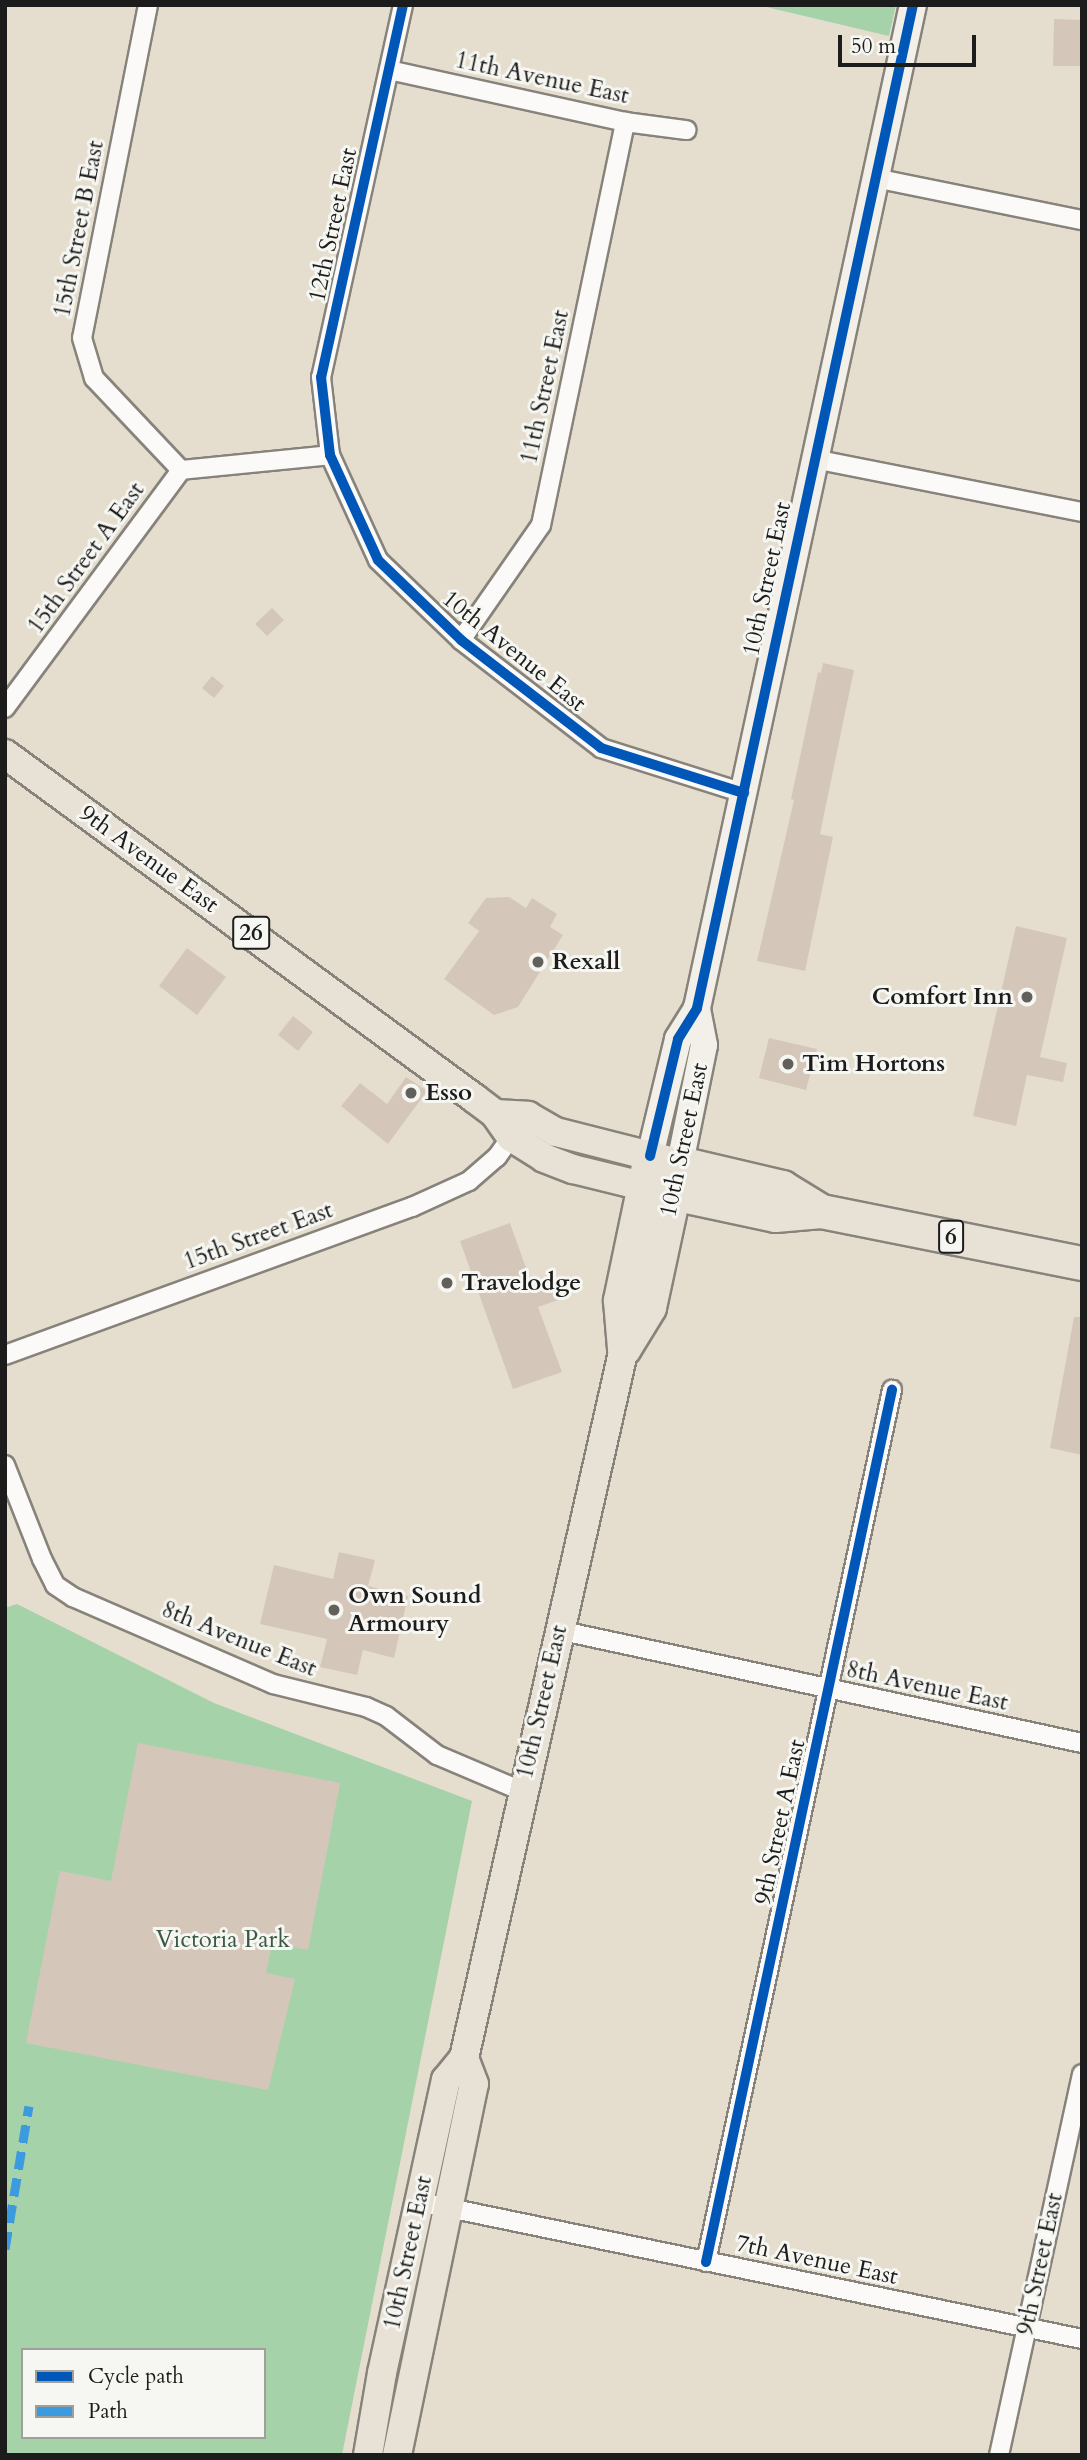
<!DOCTYPE html>
<style>
body{margin:0}
#map{position:relative;width:1087px;height:2460px;overflow:hidden;background:#e5dece;font-family:Cardo,serif}
div>[style]{position:absolute}
.green>*{inset:0;background:#a6d2aa}
.building>*{inset:0;background:#d4c7ba}
.roads{filter:drop-shadow(2px 0 #87837b) drop-shadow(-2px 0 #87837b) drop-shadow(0 2px #87837b) drop-shadow(0 -2px #87837b)}
.street>*{height:18px;margin:-9px;padding:0 9px;transform-origin:9px;border-radius:9px;background:#fbfaf8}
.secondary>*{height:26px;margin:-13px;padding:0 13px;transform-origin:13px;border-radius:13px;background:#f3f0e9}
.primary>*{height:28px;margin:-14px;padding:0 14px;transform-origin:14px;border-radius:14px;background:#e8e1d5}
.highway>*{height:33px;margin:-16.5px;padding:0 16.5px;transform-origin:16.5px;border-radius:16.5px;background:#e8e1d5}
.quiet>*{height:9px;margin-top:-4.5px;transform-origin:0;background:repeating-linear-gradient(90deg,#3c9bdf 0 18px,transparent 0 27px)}
.cycleway>*{height:10px;margin:-5px;padding:0 5px;transform-origin:5px;border-radius:5px;background:#0057b8}
.dots>*{width:19px;height:19px;translate:-50% -50%;box-sizing:border-box;border:4px solid #f6f6f2;border-radius:50%}
span{translate:-50% -50%;white-space:nowrap;text-align:center;line-height:1.15;-webkit-text-stroke:6px #f6f6f2;paint-order:stroke}
.shield-label span{padding:2px 5px;background:#f6f6f2;border:2px solid;border-radius:5px;-webkit-text-stroke-width:0}
.shield-label{font-size:23px;color:#1c1c1c;font-weight:700}
.street-label{font-size:24px;color:#1c1c1c}
.poi-label{font-size:24px;color:#1c1c1c;font-weight:700}
.left{translate:0 -50%;text-align:left}
.right{translate:-100% -50%;text-align:right}
.park-label{font-size:24px;color:#3a5944}
.frame{position:absolute;inset:0;border:7px solid #1c1c1c;pointer-events:none}
.legend{position:absolute;left:21px;top:2348px;width:245px;height:91px;box-sizing:border-box;background:#f6f6f2;border:2px solid #9f9f9c;margin:0;padding:9px 12px;list-style:none;font-size:21px;color:#1c1c1c}
.legend li{display:flex;align-items:center;gap:14px;height:35px}
.legend b{width:35px;border:2px solid #9f9f9c}
.scale{position:absolute;left:838px;top:35px;width:138px;height:32px;box-sizing:border-box;border:4px solid #1c1c1c;border-top:0;padding-left:9px;font-size:21px;line-height:24px;white-space:nowrap;color:#1c1c1c;-webkit-text-stroke:5px #f6f6f2;paint-order:stroke}
</style>
<div id="map">
<div class="green">
<div style="clip-path:polygon(758px 5px,896px 5px,889px 36px)"></div>
<div style="clip-path:polygon(evenodd,17px 1604px,214px 1703px,472px 1801px,342px 2455px,5px 2455px,5px 1608px,17px 1604px,23px 2350px,264px 2350px,264px 2437px,23px 2437px,23px 2350px)"></div>
</div>
<div class="building">
<div style="clip-path:polygon(1054px 19px,1082px 20px,1082px 66px,1053px 66px)"></div>
<div style="clip-path:polygon(272px 608px,284px 620px,267px 636px,255px 624px)"></div>
<div style="clip-path:polygon(823px 663px,854px 670px,820px 834px,833px 837px,805px 971px,757px 961px,794px 800px,791px 799px,818px 672px,821px 673px)"></div>
<div style="clip-path:polygon(212px 676px,224px 686px,214px 698px,202px 688px)"></div>
<div style="clip-path:polygon(509px 897px,526px 908px,532px 898px,557px 914px,550px 927px,563px 935px,518px 1007px,494px 1015px,444px 979px,479px 931px,468px 923px,486px 898px)"></div>
<div style="clip-path:polygon(1016px 926px,1067px 938px,1040px 1057px,1067px 1063px,1063px 1082px,1027px 1075px,1016px 1126px,973px 1116px)"></div>
<div style="clip-path:polygon(187px 948px,226px 977px,197px 1015px,159px 986px)"></div>
<div style="clip-path:polygon(293px 1016px,313px 1032px,298px 1051px,278px 1035px)"></div>
<div style="clip-path:polygon(769px 1038px,817px 1049px,806px 1090px,759px 1078px)"></div>
<div style="clip-path:polygon(406px 1077px,427px 1091px,388px 1144px,341px 1106px,360px 1083px,387px 1104px)"></div>
<div style="clip-path:polygon(510px 1223px,531px 1282px,549px 1275px,558px 1300px,538px 1307px,562px 1372px,513px 1389px,460px 1241px)"></div>
<div style="clip-path:polygon(1074px 1317px,1082px 1317px,1082px 1455px,1050px 1448px)"></div>
<div style="clip-path:polygon(339px 1552px,375px 1560px,368px 1586px,408px 1596px,394px 1658px,363px 1650px,357px 1675px,320px 1667px,327px 1639px,260px 1624px,274px 1565px,333px 1579px)"></div>
<div style="clip-path:polygon(138px 1743px,340px 1783px,308px 1950px,272px 1943px,266px 1973px,295px 1979px,268px 2090px,26px 2043px,60px 1871px,111px 1881px)"></div>
</div>
<div class="roads">
<div class="street">
<div style="left:148px;top:5px;width:339px;rotate:101.2deg"></div>
<div style="left:82px;top:338px;width:42px;rotate:73.3deg"></div>
<div style="left:94px;top:378px;width:127px;rotate:46.6deg"></div>
<div style="left:403px;top:5px;width:381px;rotate:102.4deg"></div>
<div style="left:321px;top:377px;width:79px;rotate:83.4deg"></div>
<div style="left:330px;top:455px;width:115px;rotate:65.4deg"></div>
<div style="left:378px;top:560px;width:115px;rotate:43.9deg"></div>
<div style="left:461px;top:640px;width:177px;rotate:37.6deg"></div>
<div style="left:601px;top:748px;width:150px;rotate:17.5deg"></div>
<div style="left:389px;top:70px;width:242px;rotate:12.4deg"></div>
<div style="left:625px;top:122px;width:62px;rotate:7.5deg"></div>
<div style="left:875px;top:178px;width:211px;rotate:11.5deg"></div>
<div style="left:814px;top:459px;width:273px;rotate:11.2deg"></div>
<div style="left:181px;top:470px;width:150px;rotate:-5.7deg"></div>
<div style="left:461px;top:640px;width:140px;rotate:-55.2deg"></div>
<div style="left:541px;top:525px;width:412px;rotate:-78.2deg"></div>
<div style="left:5px;top:708px;width:296px;rotate:-53.5deg"></div>
<div style="left:5px;top:1355px;width:433px;rotate:-20deg"></div>
<div style="left:412px;top:1207px;width:63px;rotate:-24.5deg"></div>
<div style="left:469px;top:1181px;width:37px;rotate:-41deg"></div>
<div style="left:497px;top:1157px;width:24px;rotate:-55deg"></div>
<div style="left:5px;top:1465px;width:101px;rotate:68.5deg"></div>
<div style="left:42px;top:1559px;width:29px;rotate:63deg"></div>
<div style="left:55px;top:1585px;width:22px;rotate:34deg"></div>
<div style="left:73px;top:1597px;width:218px;rotate:23.5deg"></div>
<div style="left:273px;top:1684px;width:96px;rotate:13.9deg"></div>
<div style="left:366px;top:1707px;width:22px;rotate:24deg"></div>
<div style="left:386px;top:1716px;width:64px;rotate:37.4deg"></div>
<div style="left:437px;top:1755px;width:92px;rotate:23deg"></div>
<div style="left:558px;top:1630px;width:536px;rotate:12.17deg"></div>
<div style="left:420px;top:2202px;width:676px;rotate:11.69deg"></div>
<div style="left:706px;top:2262px;width:892px;rotate:-77.96deg"></div>
<div style="left:999px;top:2455px;width:390px;rotate:-77.7deg"></div>
</div>
<div class="secondary">
<div style="left:650px;top:1156px;width:120px;rotate:-76.5deg"></div>
<div style="left:678px;top:1039px;width:36px;rotate:-58deg"></div>
<div style="left:697px;top:1008px;width:1026px;rotate:-77.85deg"></div>
<div style="left:680px;top:1163px;width:120px;rotate:-78.5deg"></div>
<div style="left:704px;top:1045px;width:38px;rotate:-101deg"></div>
</div>
<div class="primary">
<div style="left:5px;top:754px;width:582px;rotate:36.26deg"></div>
<div style="left:474px;top:1098px;width:26px;rotate:37deg"></div>
<div style="left:495px;top:1114px;width:28px;rotate:55deg"></div>
<div style="left:511px;top:1137px;width:39px;rotate:32deg"></div>
<div style="left:544px;top:1158px;width:31px;rotate:21deg"></div>
<div style="left:573px;top:1169px;width:93px;rotate:13.7deg"></div>
<div style="left:495px;top:1114px;width:33px;rotate:3deg"></div>
<div style="left:528px;top:1116px;width:32px;rotate:30deg"></div>
<div style="left:556px;top:1132px;width:118px;rotate:14.3deg"></div>
<div style="left:368px;top:2455px;width:83px;rotate:-80.3deg"></div>
<div style="left:382px;top:2373px;width:300px;rotate:-77.7deg"></div>
<div style="left:446px;top:2080px;width:28px;rotate:-51deg"></div>
<div style="left:464px;top:2058px;width:728px;rotate:-77.3deg"></div>
<div style="left:397px;top:2455px;width:379px;rotate:-78.3deg"></div>
<div style="left:474px;top:2084px;width:28px;rotate:-111deg"></div>
</div>
<div class="highway">
<div style="left:673px;top:1193px;width:104px;rotate:12.2deg"></div>
<div style="left:775px;top:1215px;width:46px;rotate:-5deg"></div>
<div style="left:821px;top:1211px;width:266px;rotate:11.3deg"></div>
<div style="left:624px;top:1348px;width:48px;rotate:-58.6deg"></div>
<div style="left:649px;top:1307px;width:147px;rotate:-77.9deg"></div>
<div style="left:680px;top:1163px;width:105px;rotate:13.2deg"></div>
<div style="left:782px;top:1187px;width:46px;rotate:31.6deg"></div>
<div style="left:624px;top:1348px;width:48px;rotate:-94.8deg"></div>
<div style="left:620px;top:1300px;width:147px;rotate:-78.2deg"></div>
</div>
</div>
<div class="quiet">
<div style="left:5px;top:2249px;width:145px;rotate:-80.5deg"></div>
</div>
<div class="cycleway">
<div style="left:403px;top:5px;width:381px;rotate:102.4deg"></div>
<div style="left:321px;top:377px;width:79px;rotate:83.4deg"></div>
<div style="left:330px;top:455px;width:115px;rotate:65.4deg"></div>
<div style="left:378px;top:560px;width:115px;rotate:43.9deg"></div>
<div style="left:461px;top:640px;width:177px;rotate:37.6deg"></div>
<div style="left:601px;top:748px;width:150px;rotate:17.5deg"></div>
<div style="left:650px;top:1156px;width:120px;rotate:-76.5deg"></div>
<div style="left:678px;top:1039px;width:36px;rotate:-58deg"></div>
<div style="left:697px;top:1008px;width:1026px;rotate:-77.85deg"></div>
<div style="left:706px;top:2262px;width:892px;rotate:-77.96deg"></div>
</div>
<div class="dots">
<div style="left:538px;top:962px;background:#62605a"></div>
<div style="left:1027px;top:997px;background:#62605a"></div>
<div style="left:788px;top:1064px;background:#62605a"></div>
<div style="left:411px;top:1093px;background:#62605a"></div>
<div style="left:447px;top:1283px;background:#62605a"></div>
<div style="left:334px;top:1610px;background:#62605a"></div>
</div>
<div class="shield-label">
<span style="left:251px;top:933px">26</span>
<span style="left:951px;top:1237px">6</span>
</div>
<div class="street-label">
<span style="left:542px;top:78px;rotate:12deg">11th Avenue East</span>
<span style="left:333px;top:225px;rotate:-78deg">12th Street East</span>
<span style="left:79px;top:229px;rotate:-79deg">15th Street B East</span>
<span style="left:545px;top:387px;rotate:-78deg">11th Street East</span>
<span style="left:86px;top:558px;rotate:-54deg">15th Street A East</span>
<span style="left:767px;top:579px;rotate:-78deg">10th Street East</span>
<span style="left:514px;top:651px;rotate:39deg">10th Avenue East</span>
<span style="left:149px;top:859px;rotate:36deg">9th Avenue East</span>
<span style="left:684px;top:1140px;rotate:-78deg">10th Street East</span>
<span style="left:258px;top:1236px;rotate:-20deg">15th Street East</span>
<span style="left:239px;top:1639px;rotate:22deg">8th Avenue East</span>
<span style="left:927px;top:1686px;rotate:12deg">8th Avenue East</span>
<span style="left:542px;top:1702px;rotate:-77deg">10th Street East</span>
<span style="left:780px;top:1822px;rotate:-78deg">9th Street A East</span>
<span style="left:408px;top:2253px;rotate:-78deg">10th Street East</span>
<span style="left:817px;top:2260px;rotate:12deg">7th Avenue East</span>
<span style="left:1040px;top:2264px;rotate:-78deg">9th Street East</span>
</div>
<div class="poi-label">
<span class="left" style="left:552px;top:962px">Rexall</span>
<span class="right" style="left:1013px;top:997px">Comfort Inn</span>
<span class="left" style="left:802px;top:1064px">Tim Hortons</span>
<span class="left" style="left:425px;top:1093px">Esso</span>
<span class="left" style="left:461px;top:1283px">Travelodge</span>
<span class="left" style="left:348px;top:1610px">Own Sound<br>Armoury</span>
</div>
<div class="park-label">
<span style="left:223px;top:1940px">Victoria Park</span>
</div>
<div class="frame"></div>
<ul class="legend">
<li><b style="height:9px;background:#0057b8"></b>Cycle path</li>
<li><b style="height:9px;background:#3c9bdf"></b>Path</li>
</ul>
<div class="scale">50 m</div>
</div>
